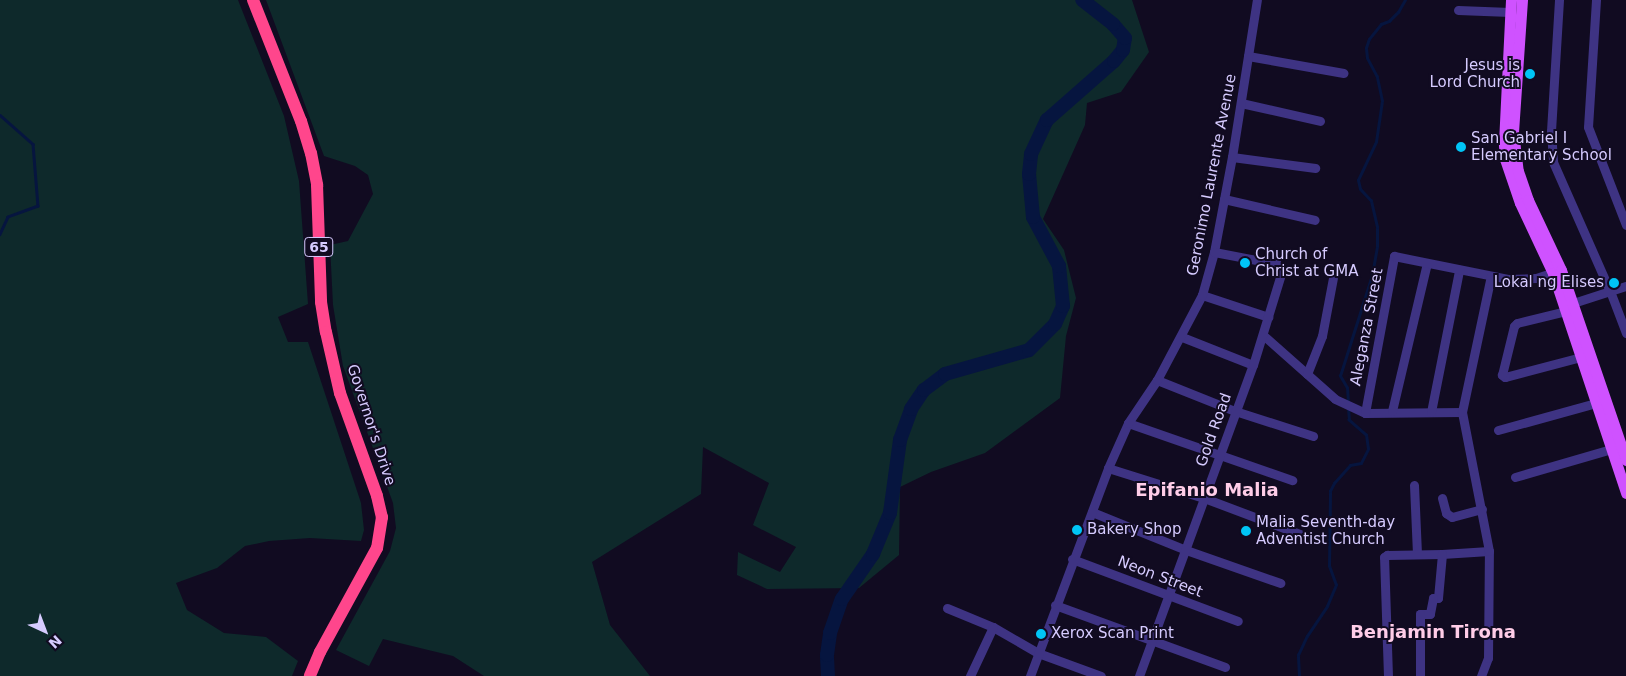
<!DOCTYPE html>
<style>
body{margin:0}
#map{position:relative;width:1626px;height:676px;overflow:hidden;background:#110b21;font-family:"DejaVu Sans",sans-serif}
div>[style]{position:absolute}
.green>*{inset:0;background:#0e292b}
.stream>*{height:2.5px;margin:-1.25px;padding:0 1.25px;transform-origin:1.25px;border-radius:1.25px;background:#06153f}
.river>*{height:14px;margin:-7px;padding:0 7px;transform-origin:7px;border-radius:7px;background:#06153f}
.minor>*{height:9px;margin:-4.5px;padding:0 4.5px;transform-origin:4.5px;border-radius:4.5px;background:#3e3383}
.major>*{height:11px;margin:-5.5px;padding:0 5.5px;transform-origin:5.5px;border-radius:5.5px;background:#cf52ff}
.highway>*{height:12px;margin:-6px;padding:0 6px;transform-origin:6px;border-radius:6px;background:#ff468c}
.dots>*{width:14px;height:14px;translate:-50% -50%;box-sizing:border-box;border:2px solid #110b21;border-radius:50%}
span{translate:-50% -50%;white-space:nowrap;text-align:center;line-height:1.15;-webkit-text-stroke:4px #110b21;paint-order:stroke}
.shield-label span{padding:1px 4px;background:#110b21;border:1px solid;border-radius:4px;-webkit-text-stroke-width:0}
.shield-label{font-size:14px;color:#d6cbff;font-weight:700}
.poi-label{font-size:15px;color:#d6cbff}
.right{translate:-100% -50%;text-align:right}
.left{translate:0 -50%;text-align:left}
.street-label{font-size:15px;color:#d6cbff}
.quarter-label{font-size:18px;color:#ffcde8;font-weight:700}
.north{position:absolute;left:20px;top:606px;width:50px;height:50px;-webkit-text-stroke:4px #110b21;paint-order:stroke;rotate:137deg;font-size:14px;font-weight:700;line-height:20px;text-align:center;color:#d6cbff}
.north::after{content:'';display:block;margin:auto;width:18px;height:22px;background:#d6cbff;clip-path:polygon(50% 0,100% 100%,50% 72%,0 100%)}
</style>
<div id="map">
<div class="green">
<div style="clip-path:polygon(0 0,238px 0,284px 116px,299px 181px,308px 304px,278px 317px,288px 342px,308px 342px,361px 503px,364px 530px,361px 541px,310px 538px,269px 541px,245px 546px,217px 568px,176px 583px,187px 610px,224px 633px,266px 637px,298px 661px,292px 676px,0 676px)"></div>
<div style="clip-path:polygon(266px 0,1132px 0,1149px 52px,1121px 92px,1087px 103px,1085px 125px,1043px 219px,1064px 250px,1076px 298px,1066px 336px,1060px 398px,985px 453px,931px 472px,900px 487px,899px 555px,859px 588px,767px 589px,737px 575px,738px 552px,780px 572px,796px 547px,753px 525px,769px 483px,703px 447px,701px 494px,592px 562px,610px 625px,650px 676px,484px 676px,453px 656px,383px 639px,369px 666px,336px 650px,390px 551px,396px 528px,393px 503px,343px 366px,333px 305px,330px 245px,348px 241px,373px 194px,368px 175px,355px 166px,324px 156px)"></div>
</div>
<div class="stream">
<div style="left:0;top:115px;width:44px;rotate:41.3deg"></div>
<div style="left:33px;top:144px;width:62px;rotate:85.4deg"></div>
<div style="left:38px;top:206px;width:32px;rotate:160deg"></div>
<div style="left:8px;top:217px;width:19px;rotate:115deg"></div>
<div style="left:1348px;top:402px;width:14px;rotate:-94deg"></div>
<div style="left:1347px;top:388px;width:14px;rotate:-120deg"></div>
<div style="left:1340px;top:376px;width:106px;rotate:-72.4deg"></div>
<div style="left:1372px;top:275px;width:29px;rotate:-80deg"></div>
<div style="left:1377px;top:246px;width:19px;rotate:-90deg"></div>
<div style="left:1377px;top:227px;width:27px;rotate:-103deg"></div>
<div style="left:1371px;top:201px;width:16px;rotate:-133deg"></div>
<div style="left:1360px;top:189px;width:9px;rotate:-103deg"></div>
<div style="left:1358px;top:180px;width:42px;rotate:-64.7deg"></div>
<div style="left:1376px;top:142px;width:41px;rotate:-81.7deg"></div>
<div style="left:1382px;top:101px;width:25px;rotate:-102deg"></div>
<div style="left:1377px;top:77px;width:21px;rotate:-118deg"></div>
<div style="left:1367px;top:58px;width:10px;rotate:-96deg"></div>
<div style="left:1366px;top:48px;width:9px;rotate:-72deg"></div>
<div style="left:1369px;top:39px;width:19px;rotate:-51deg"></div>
<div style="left:1381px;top:24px;width:9px;rotate:-21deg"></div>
<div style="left:1389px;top:21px;width:13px;rotate:-45deg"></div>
<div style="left:1398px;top:12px;width:14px;rotate:-60deg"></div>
<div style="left:1299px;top:676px;width:21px;rotate:-93deg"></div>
<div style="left:1298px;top:655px;width:21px;rotate:-65deg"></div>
<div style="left:1307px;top:636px;width:36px;rotate:-56deg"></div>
<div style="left:1327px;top:606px;width:23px;rotate:-67deg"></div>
<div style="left:1336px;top:585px;width:20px;rotate:-110deg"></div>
<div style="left:1329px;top:566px;width:75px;rotate:-89.2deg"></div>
<div style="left:1330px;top:491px;width:9px;rotate:-63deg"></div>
<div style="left:1334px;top:483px;width:24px;rotate:-48deg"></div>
<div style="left:1350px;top:465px;width:11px;rotate:-10deg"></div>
<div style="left:1361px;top:463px;width:16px;rotate:-63deg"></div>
<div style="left:1368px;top:449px;width:14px;rotate:-98deg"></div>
<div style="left:1366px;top:435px;width:23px;rotate:-139deg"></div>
<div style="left:1349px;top:420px;width:12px;rotate:-95deg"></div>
</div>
<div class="river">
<div style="left:828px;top:676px;width:21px;rotate:-93deg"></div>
<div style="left:827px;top:655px;width:22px;rotate:-82deg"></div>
<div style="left:830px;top:633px;width:36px;rotate:-71deg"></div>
<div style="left:842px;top:599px;width:55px;rotate:-55.4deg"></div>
<div style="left:873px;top:554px;width:44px;rotate:-67.5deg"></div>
<div style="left:890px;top:513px;width:74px;rotate:-82.2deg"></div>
<div style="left:900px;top:440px;width:33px;rotate:-70deg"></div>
<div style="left:911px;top:409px;width:23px;rotate:-56deg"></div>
<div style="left:924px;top:390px;width:26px;rotate:-37deg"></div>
<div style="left:945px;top:374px;width:87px;rotate:-15.9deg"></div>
<div style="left:1029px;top:350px;width:37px;rotate:-45deg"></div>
<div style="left:1055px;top:324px;width:20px;rotate:-66deg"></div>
<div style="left:1063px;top:306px;width:40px;rotate:-95.7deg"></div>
<div style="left:1059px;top:266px;width:55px;rotate:-118deg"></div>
<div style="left:1033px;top:217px;width:43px;rotate:-95.3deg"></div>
<div style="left:1029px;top:174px;width:20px;rotate:-84deg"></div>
<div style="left:1031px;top:154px;width:38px;rotate:-65deg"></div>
<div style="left:1047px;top:120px;width:89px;rotate:-41.4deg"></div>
<div style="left:1114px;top:61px;width:14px;rotate:-51deg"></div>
<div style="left:1123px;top:50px;width:12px;rotate:-81deg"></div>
<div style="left:1125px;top:38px;width:18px;rotate:-131deg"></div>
<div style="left:1113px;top:24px;width:39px;rotate:-142deg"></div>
</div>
<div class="minor">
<div style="left:1559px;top:0;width:131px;rotate:93.5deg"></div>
<div style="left:1551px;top:131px;width:31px;rotate:86deg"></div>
<div style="left:1553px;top:162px;width:141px;rotate:66.2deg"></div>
<div style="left:1610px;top:291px;width:45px;rotate:69.1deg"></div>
<div style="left:1596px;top:0;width:127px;rotate:93.6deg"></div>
<div style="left:1588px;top:127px;width:105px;rotate:68.8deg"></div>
<div style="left:1458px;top:10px;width:52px;rotate:2.2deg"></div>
<div style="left:1248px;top:56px;width:97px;rotate:10.1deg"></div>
<div style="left:1241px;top:103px;width:81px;rotate:12.8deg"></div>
<div style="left:1232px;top:157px;width:84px;rotate:7.5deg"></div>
<div style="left:1224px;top:199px;width:93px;rotate:13deg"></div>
<div style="left:1202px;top:295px;width:70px;rotate:18.4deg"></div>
<div style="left:1263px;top:335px;width:96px;rotate:41.6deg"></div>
<div style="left:1335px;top:399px;width:33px;rotate:25deg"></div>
<div style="left:1365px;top:413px;width:97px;rotate:-0.6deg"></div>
<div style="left:1182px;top:337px;width:76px;rotate:21.5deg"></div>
<div style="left:1581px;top:357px;width:79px;rotate:165.3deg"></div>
<div style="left:1505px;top:377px;width:4px;rotate:-146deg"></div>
<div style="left:1502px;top:375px;width:50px;rotate:-76.2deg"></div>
<div style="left:1514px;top:326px;width:4px;rotate:-45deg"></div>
<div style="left:1517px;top:323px;width:50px;rotate:-13.8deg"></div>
<div style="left:1566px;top:311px;width:11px;rotate:-49deg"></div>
<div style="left:1573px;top:303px;width:56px;rotate:-17.8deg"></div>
<div style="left:1307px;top:374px;width:41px;rotate:-68.5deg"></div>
<div style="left:1322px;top:336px;width:59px;rotate:-79.3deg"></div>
<div style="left:1157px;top:380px;width:84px;rotate:21.7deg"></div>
<div style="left:1235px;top:411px;width:82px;rotate:17.8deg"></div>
<div style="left:1392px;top:411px;width:152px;rotate:-76.7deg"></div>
<div style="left:1431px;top:412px;width:145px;rotate:-78.8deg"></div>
<div style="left:1365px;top:413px;width:160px;rotate:-79.5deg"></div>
<div style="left:1394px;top:256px;width:116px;rotate:11.4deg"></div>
<div style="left:1508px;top:279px;width:28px;rotate:-2deg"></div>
<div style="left:1536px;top:278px;width:23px;rotate:-18deg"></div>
<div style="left:1128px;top:423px;width:174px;rotate:19.2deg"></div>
<div style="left:1498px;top:430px;width:102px;rotate:-15.4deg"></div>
<div style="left:1108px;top:468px;width:101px;rotate:17.4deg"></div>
<div style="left:1204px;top:498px;width:103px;rotate:20.6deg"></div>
<div style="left:1515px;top:477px;width:107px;rotate:-16.2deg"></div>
<div style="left:1414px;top:485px;width:69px;rotate:87.5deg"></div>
<div style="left:1442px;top:498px;width:16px;rotate:75deg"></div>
<div style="left:1446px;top:513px;width:7px;rotate:34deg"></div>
<div style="left:1452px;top:517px;width:31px;rotate:-15deg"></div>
<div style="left:1092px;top:512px;width:101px;rotate:22deg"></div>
<div style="left:1186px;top:550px;width:100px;rotate:19.3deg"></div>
<div style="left:1442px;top:554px;width:47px;rotate:-3.7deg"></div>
<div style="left:1072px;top:559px;width:177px;rotate:20.5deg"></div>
<div style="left:1055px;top:605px;width:181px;rotate:20deg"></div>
<div style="left:947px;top:608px;width:50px;rotate:22.4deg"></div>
<div style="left:993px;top:627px;width:52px;rotate:30deg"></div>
<div style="left:1038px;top:653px;width:67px;rotate:20.1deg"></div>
<div style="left:970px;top:676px;width:54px;rotate:-64.9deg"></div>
<div style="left:1030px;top:676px;width:222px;rotate:-69.4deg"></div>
<div style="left:1108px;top:468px;width:49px;rotate:-66deg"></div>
<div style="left:1128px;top:423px;width:52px;rotate:-56deg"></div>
<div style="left:1157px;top:380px;width:96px;rotate:-62.1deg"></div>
<div style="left:1202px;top:295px;width:45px;rotate:-74.4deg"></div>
<div style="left:1214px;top:252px;width:97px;rotate:-79.3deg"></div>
<div style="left:1232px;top:157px;width:159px;rotate:-81deg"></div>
<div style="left:1139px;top:676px;width:331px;rotate:-69.9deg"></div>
<div style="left:1253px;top:365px;width:98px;rotate:-72.9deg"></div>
<div style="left:1282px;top:271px;width:9px;rotate:-126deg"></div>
<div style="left:1277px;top:264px;width:64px;rotate:-169.2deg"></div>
<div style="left:1388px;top:676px;width:119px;rotate:-91.9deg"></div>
<div style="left:1384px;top:557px;width:4px;rotate:-34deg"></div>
<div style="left:1387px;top:555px;width:55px;rotate:-1deg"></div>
<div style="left:1442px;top:554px;width:44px;rotate:95.2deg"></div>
<div style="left:1438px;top:598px;width:5px;rotate:180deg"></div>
<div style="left:1433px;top:598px;width:16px;rotate:101deg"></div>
<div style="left:1430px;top:614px;width:10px;rotate:180deg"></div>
<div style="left:1420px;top:614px;width:62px;rotate:90deg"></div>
<div style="left:1481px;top:676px;width:19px;rotate:-69deg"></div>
<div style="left:1488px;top:658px;width:107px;rotate:-89.5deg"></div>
<div style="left:1489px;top:551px;width:142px;rotate:-101deg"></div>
<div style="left:1462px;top:412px;width:139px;rotate:-78deg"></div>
</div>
<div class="major">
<div style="left:1511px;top:0;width:145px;rotate:92.8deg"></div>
<div style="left:1504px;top:145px;width:14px;rotate:86deg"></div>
<div style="left:1505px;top:159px;width:46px;rotate:71.2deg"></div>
<div style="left:1520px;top:203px;width:77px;rotate:64.8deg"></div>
<div style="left:1553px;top:273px;width:232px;rotate:71.6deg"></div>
<div style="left:1522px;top:0;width:132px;rotate:93.9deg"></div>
<div style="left:1513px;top:132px;width:39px;rotate:83deg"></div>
<div style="left:1518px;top:171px;width:31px;rotate:71deg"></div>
<div style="left:1528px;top:200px;width:77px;rotate:64.8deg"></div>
<div style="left:1561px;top:270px;width:201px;rotate:71.1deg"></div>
</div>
<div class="highway">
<div style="left:253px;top:0;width:130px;rotate:68.4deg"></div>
<div style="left:301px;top:121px;width:34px;rotate:73deg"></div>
<div style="left:311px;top:153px;width:33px;rotate:79deg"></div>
<div style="left:317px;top:185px;width:117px;rotate:88deg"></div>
<div style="left:321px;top:302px;width:30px;rotate:81deg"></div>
<div style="left:326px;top:332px;width:63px;rotate:77.1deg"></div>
<div style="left:340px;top:393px;width:109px;rotate:70.2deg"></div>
<div style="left:377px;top:496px;width:22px;rotate:77deg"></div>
<div style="left:382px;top:517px;width:31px;rotate:99deg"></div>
<div style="left:377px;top:548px;width:119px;rotate:118.7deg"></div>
<div style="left:320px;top:652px;width:26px;rotate:113deg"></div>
</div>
<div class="dots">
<div style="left:1530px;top:74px;background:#00c5f6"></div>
<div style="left:1461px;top:147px;background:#00c5f6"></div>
<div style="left:1245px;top:263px;background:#00c5f6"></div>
<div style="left:1614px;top:283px;background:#00c5f6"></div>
<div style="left:1077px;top:530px;background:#00c5f6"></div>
<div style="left:1246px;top:531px;background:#00c5f6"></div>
<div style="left:1041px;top:634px;background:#00c5f6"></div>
</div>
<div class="shield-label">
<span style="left:319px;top:247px">65</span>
</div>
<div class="poi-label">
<span class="right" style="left:1520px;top:74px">Jesus is<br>Lord Church</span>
<span class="left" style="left:1471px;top:147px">San Gabriel I<br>Elementary School</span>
<span class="left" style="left:1255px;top:263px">Church of<br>Christ at GMA</span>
<span class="right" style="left:1604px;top:283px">Lokal ng Elises</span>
<span class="left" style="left:1256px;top:531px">Malia Seventh-day<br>Adventist Church</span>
<span class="left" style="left:1087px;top:530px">Bakery Shop</span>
<span class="left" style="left:1051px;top:634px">Xerox Scan Print</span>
</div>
<div class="street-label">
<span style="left:1212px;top:175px;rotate:-79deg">Geronimo Laurente Avenue</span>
<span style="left:1367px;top:327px;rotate:-79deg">Aleganza Street</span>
<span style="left:371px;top:425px;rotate:72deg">Governor's Drive</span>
<span style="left:1214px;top:430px;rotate:-70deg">Gold Road</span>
<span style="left:1160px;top:577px;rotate:21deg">Neon Street</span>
</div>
<div class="quarter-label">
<span style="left:1207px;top:490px">Epifanio Malia</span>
<span style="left:1433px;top:632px">Benjamin Tirona</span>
</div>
<div class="north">N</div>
</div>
